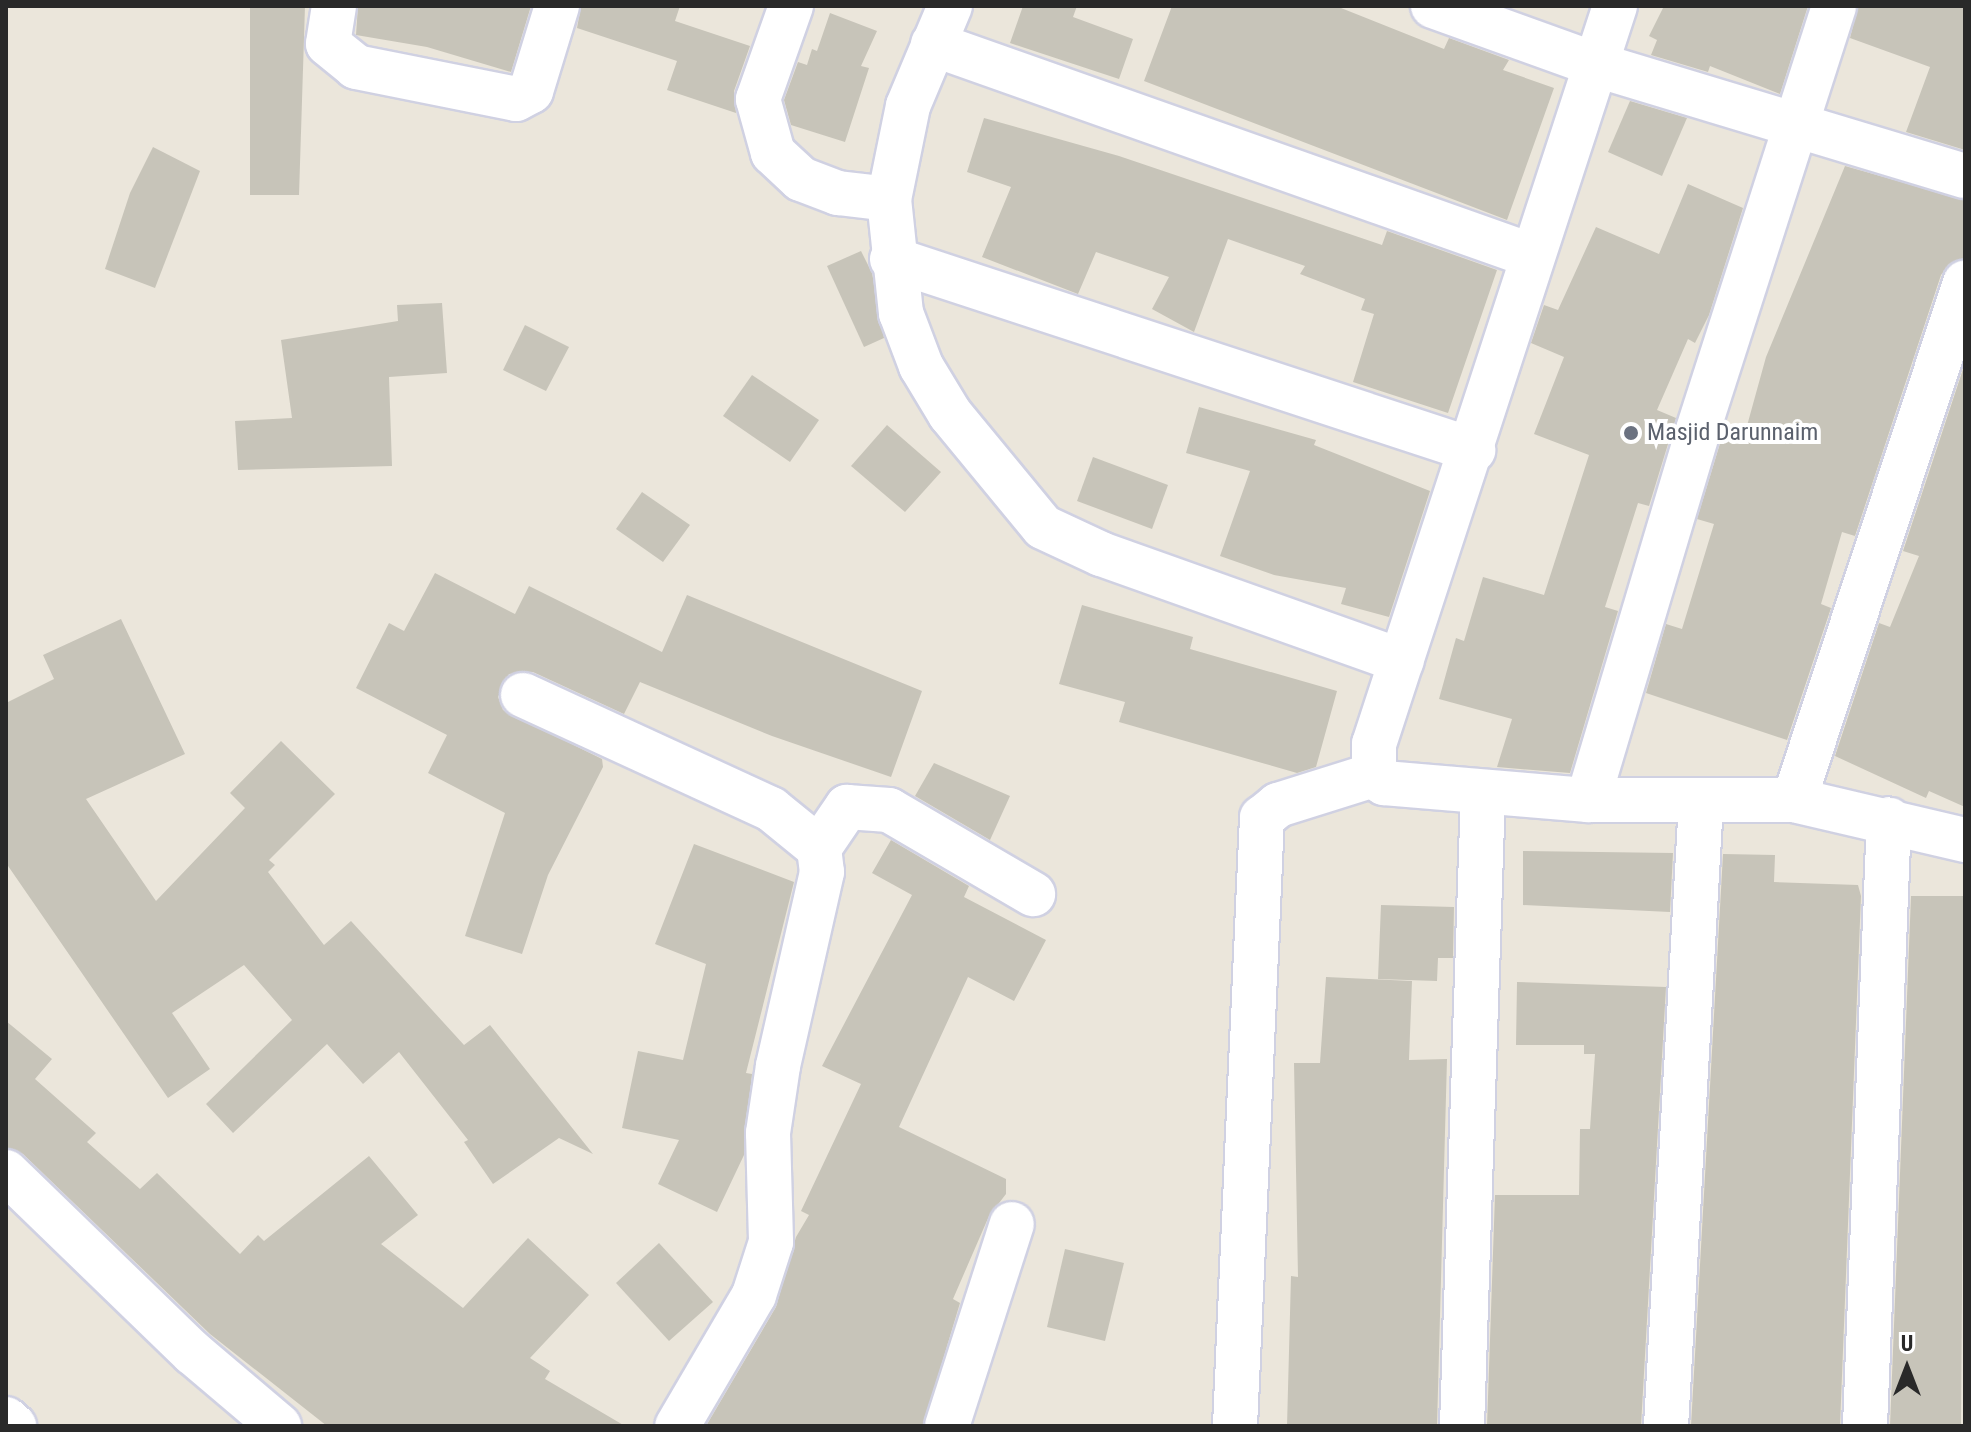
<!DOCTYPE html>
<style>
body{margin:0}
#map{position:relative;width:1971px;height:1432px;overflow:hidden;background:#ebe6db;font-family:"Roboto Condensed",sans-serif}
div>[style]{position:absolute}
.building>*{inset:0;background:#c7c4b9}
.roads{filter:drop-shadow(2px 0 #d0d1e2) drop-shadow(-2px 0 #d0d1e2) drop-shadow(0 2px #d0d1e2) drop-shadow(0 -2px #d0d1e2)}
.minor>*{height:44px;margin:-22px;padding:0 22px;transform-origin:22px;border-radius:22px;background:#fff}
.dots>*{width:22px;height:22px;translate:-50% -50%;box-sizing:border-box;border:4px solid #fff;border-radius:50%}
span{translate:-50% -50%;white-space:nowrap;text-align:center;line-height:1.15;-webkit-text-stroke:8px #fff;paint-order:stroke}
.worship-label{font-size:24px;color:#5b616d}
.left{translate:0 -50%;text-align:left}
.frame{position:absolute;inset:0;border:8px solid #292929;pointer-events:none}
.north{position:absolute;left:1867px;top:1328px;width:80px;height:80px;-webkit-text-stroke:6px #fff;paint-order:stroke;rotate:0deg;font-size:22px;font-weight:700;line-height:32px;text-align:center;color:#292929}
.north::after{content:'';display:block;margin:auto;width:28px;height:36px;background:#292929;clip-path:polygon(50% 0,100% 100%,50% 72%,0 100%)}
</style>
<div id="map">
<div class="building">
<div style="clip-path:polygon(250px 6px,305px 6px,299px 195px,250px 195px)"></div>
<div style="clip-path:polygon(358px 6px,531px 6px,511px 72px,427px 47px,356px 35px)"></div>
<div style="clip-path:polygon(581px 6px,680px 6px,675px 21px,750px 46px,734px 91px,736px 113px,667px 90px,677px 61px,577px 28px)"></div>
<div style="clip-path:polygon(1023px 6px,1077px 6px,1073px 17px,1133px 39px,1119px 79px,1010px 43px)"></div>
<div style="clip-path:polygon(1172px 6px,1336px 6px,1444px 49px,1449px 38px,1509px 60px,1503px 70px,1554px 88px,1507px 220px,1144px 81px)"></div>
<div style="clip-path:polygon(1664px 6px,1808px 6px,1780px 94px,1710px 66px,1708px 72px,1651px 55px,1657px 40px,1649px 36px)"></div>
<div style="clip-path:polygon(1858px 6px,1965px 6px,1965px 150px,1906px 132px,1930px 67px,1850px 38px)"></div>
<div style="clip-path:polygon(830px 13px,877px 31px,861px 66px,869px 68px,845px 142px,791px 125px,784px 100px,798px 62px,807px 65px,812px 49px,817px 51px)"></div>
<div style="clip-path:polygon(1630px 101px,1687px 118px,1662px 176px,1608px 152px)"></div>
<div style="clip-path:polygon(984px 118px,1119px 156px,1382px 245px,1387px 231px,1497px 270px,1448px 413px,1353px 382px,1374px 314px,1361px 310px,1365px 299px,1300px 274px,1305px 266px,1228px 239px,1194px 332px,1152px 309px,1169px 277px,1096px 252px,1078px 294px,982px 257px,1011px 187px,967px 172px)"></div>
<div style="clip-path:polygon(153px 147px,200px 171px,155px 288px,105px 269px,130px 193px)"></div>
<div style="clip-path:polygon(1845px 166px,1965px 200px,1965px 259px,1949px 264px,1941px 275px,1855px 536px,1842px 532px,1821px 604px,1831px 608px,1787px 740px,1646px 693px,1666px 624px,1682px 629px,1714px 524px,1697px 519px,1722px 437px,1735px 442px,1739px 431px,1745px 433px,1766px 357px)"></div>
<div style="clip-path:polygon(1688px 184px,1743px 208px,1709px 315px,1695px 343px,1688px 339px,1657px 410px,1676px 418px,1649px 506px,1638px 503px,1605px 607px,1618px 611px,1570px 773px,1497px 767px,1512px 719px,1439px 699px,1456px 638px,1464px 641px,1483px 577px,1544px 595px,1589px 455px,1534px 434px,1564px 357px,1531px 343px,1544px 305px,1558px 310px,1596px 227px,1659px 254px)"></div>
<div style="clip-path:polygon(861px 251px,872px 273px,884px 338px,864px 347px,827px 266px)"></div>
<div style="clip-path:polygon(442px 303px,447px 373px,389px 377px,392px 466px,238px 470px,235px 421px,292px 418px,281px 340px,398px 321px,397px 305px)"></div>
<div style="clip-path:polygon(525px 325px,569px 347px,546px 391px,503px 370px)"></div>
<div style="clip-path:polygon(1965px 363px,1965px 807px,1929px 791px,1926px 798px,1835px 756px,1879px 623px,1890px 627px,1919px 556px,1903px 551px)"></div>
<div style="clip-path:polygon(752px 375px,819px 420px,790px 462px,723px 416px)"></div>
<div style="clip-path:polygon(1199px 407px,1316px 440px,1314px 445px,1430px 491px,1389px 617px,1341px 604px,1346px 588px,1274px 575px,1220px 556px,1250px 471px,1186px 453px)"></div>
<div style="clip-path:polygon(887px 425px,941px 472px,905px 512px,851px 466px)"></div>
<div style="clip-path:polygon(1093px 457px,1168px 485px,1152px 529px,1077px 501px)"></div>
<div style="clip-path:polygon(642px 492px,690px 525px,663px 562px,616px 529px)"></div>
<div style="clip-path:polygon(435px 573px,515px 614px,529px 586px,662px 652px,687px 595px,922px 691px,891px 777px,772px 736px,640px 682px,624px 714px,533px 672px,509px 674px,498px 697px,503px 710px,602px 759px,603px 767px,548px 875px,522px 954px,465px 936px,505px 813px,428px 773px,447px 735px,356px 688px,389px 623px,404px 631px)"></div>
<div style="clip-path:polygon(1082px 605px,1193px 637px,1190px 649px,1337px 691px,1316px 767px,1297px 773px,1119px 722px,1125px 702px,1059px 684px)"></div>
<div style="clip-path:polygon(121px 619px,185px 754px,86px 799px,156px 901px,245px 808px,230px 793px,281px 741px,335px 794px,269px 860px,275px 865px,268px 872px,324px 945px,351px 921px,464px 1045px,490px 1025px,593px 1154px,559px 1138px,493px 1184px,464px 1142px,468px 1140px,399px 1052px,363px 1084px,327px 1044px,233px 1133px,206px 1104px,292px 1020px,244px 965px,172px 1013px,210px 1069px,168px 1098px,6px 863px,6px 703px,54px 679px,43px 655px)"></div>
<div style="clip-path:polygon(934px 763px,1010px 796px,990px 840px,915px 796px)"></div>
<div style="clip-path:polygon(891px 840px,969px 886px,964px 897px,1046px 940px,1014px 1001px,968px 977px,899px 1127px,1006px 1179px,1006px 1194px,989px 1216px,953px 1299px,960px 1303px,923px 1426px,706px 1426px,776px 1307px,796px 1237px,809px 1215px,801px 1211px,861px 1084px,822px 1066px,912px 895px,872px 873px)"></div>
<div style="clip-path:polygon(694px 844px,794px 882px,746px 1073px,752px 1074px,744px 1155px,717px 1212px,658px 1184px,679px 1140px,622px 1128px,638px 1051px,683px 1060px,706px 964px,655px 944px)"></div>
<div style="clip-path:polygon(1523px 851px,1673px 853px,1670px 912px,1523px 905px)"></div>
<div style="clip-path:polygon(1723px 854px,1775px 855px,1774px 882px,1858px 885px,1861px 896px,1840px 1426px,1691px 1426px)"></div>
<div style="clip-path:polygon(1911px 896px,1965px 896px,1961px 1426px,1890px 1426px)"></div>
<div style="clip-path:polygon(1381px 905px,1454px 907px,1453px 958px,1438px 958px,1437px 981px,1378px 979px)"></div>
<div style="clip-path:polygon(1326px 977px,1412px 981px,1409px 1060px,1447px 1059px,1437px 1426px,1287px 1426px,1291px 1276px,1298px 1277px,1294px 1063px,1320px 1063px)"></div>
<div style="clip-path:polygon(1517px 982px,1666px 987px,1641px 1426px,1487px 1426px,1495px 1195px,1579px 1195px,1580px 1129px,1590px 1129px,1595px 1054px,1584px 1054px,1584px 1045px,1516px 1045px)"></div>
<div style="clip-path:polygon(6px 1021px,52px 1059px,35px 1079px,96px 1133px,87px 1142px,140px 1189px,157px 1173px,240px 1254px,258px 1235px,264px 1241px,369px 1156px,418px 1215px,381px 1244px,463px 1308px,528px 1238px,589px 1295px,530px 1358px,550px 1371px,545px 1379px,625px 1426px,327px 1426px,210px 1334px,23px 1154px,6px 1148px)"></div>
<div style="clip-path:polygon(659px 1243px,713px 1302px,669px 1341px,616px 1283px)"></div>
<div style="clip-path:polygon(1065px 1249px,1124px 1263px,1105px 1341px,1047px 1327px)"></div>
</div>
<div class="roads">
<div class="minor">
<div style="left:334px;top:6px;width:38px;rotate:99deg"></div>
<div style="left:328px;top:44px;width:36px;rotate:39deg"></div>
<div style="left:356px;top:67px;width:163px;rotate:11.3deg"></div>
<div style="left:516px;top:99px;width:17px;rotate:-28deg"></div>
<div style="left:531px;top:91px;width:89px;rotate:-73deg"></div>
<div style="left:791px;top:6px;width:99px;rotate:109.5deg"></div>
<div style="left:758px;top:99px;width:56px;rotate:74.5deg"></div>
<div style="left:773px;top:153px;width:38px;rotate:43deg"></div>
<div style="left:801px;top:179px;width:40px;rotate:21deg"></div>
<div style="left:838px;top:193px;width:51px;rotate:6.7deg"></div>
<div style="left:950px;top:6px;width:108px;rotate:112.8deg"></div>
<div style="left:908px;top:106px;width:95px;rotate:101.5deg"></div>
<div style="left:889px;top:199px;width:115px;rotate:84deg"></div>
<div style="left:901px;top:313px;width:57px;rotate:69.3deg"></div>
<div style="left:921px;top:366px;width:56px;rotate:58.9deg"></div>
<div style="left:950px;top:414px;width:146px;rotate:50.5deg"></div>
<div style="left:1043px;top:527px;width:64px;rotate:25deg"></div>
<div style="left:1101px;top:554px;width:319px;rotate:19.6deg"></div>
<div style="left:1433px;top:6px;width:174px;rotate:19.8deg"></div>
<div style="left:1597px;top:65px;width:384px;rotate:16.8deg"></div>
<div style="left:1615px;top:6px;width:776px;rotate:108.08deg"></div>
<div style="left:1374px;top:744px;width:31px;rotate:90deg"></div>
<div style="left:1374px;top:775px;width:13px;rotate:39deg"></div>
<div style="left:1384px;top:783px;width:205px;rotate:4.8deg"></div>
<div style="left:1588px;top:800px;width:206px"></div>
<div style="left:1794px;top:800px;width:176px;rotate:13.2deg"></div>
<div style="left:933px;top:44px;width:633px;rotate:19.47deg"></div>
<div style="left:892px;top:259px;width:612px;rotate:18.2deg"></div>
<div style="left:523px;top:695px;width:273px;rotate:24.7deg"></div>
<div style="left:771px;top:809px;width:62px;rotate:39.1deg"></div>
<div style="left:819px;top:848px;width:24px;rotate:83deg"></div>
<div style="left:822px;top:872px;width:199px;rotate:102.8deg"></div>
<div style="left:778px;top:1066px;width:68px;rotate:98.5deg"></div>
<div style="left:768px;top:1133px;width:109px;rotate:88.4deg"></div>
<div style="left:771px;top:1242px;width:56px;rotate:107.8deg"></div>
<div style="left:754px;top:1295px;width:152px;rotate:120.4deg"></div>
<div style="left:1588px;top:800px;width:386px;rotate:-73.4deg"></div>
<div style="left:1698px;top:430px;width:445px;rotate:-72.2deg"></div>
<div style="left:1794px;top:800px;width:545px;rotate:-71.7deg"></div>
<div style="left:819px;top:848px;width:50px;rotate:-55.7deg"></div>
<div style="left:847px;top:807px;width:42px;rotate:4.1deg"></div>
<div style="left:889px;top:810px;width:167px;rotate:30.3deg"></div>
<div style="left:6px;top:1172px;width:260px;rotate:44.1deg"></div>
<div style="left:193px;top:1353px;width:113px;rotate:40.3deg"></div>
<div style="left:6px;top:1419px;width:11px;rotate:41deg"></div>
<div style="left:947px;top:1426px;width:212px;rotate:-72.2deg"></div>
<div style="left:1235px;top:1426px;width:609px;rotate:-87.46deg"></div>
<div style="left:1262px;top:818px;width:21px;rotate:-39deg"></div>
<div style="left:1278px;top:805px;width:101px;rotate:-17.4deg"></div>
<div style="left:1462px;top:1426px;width:632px;rotate:-88.1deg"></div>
<div style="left:1666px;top:1426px;width:625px;rotate:-86.79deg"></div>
<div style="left:1865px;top:1426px;width:607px;rotate:-87.74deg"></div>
</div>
</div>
<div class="dots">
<div style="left:1631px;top:433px;background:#6b7280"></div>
</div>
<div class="worship-label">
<span class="left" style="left:1647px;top:433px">Masjid Darunnaim</span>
</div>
<div class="frame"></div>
<div class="north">U</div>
</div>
